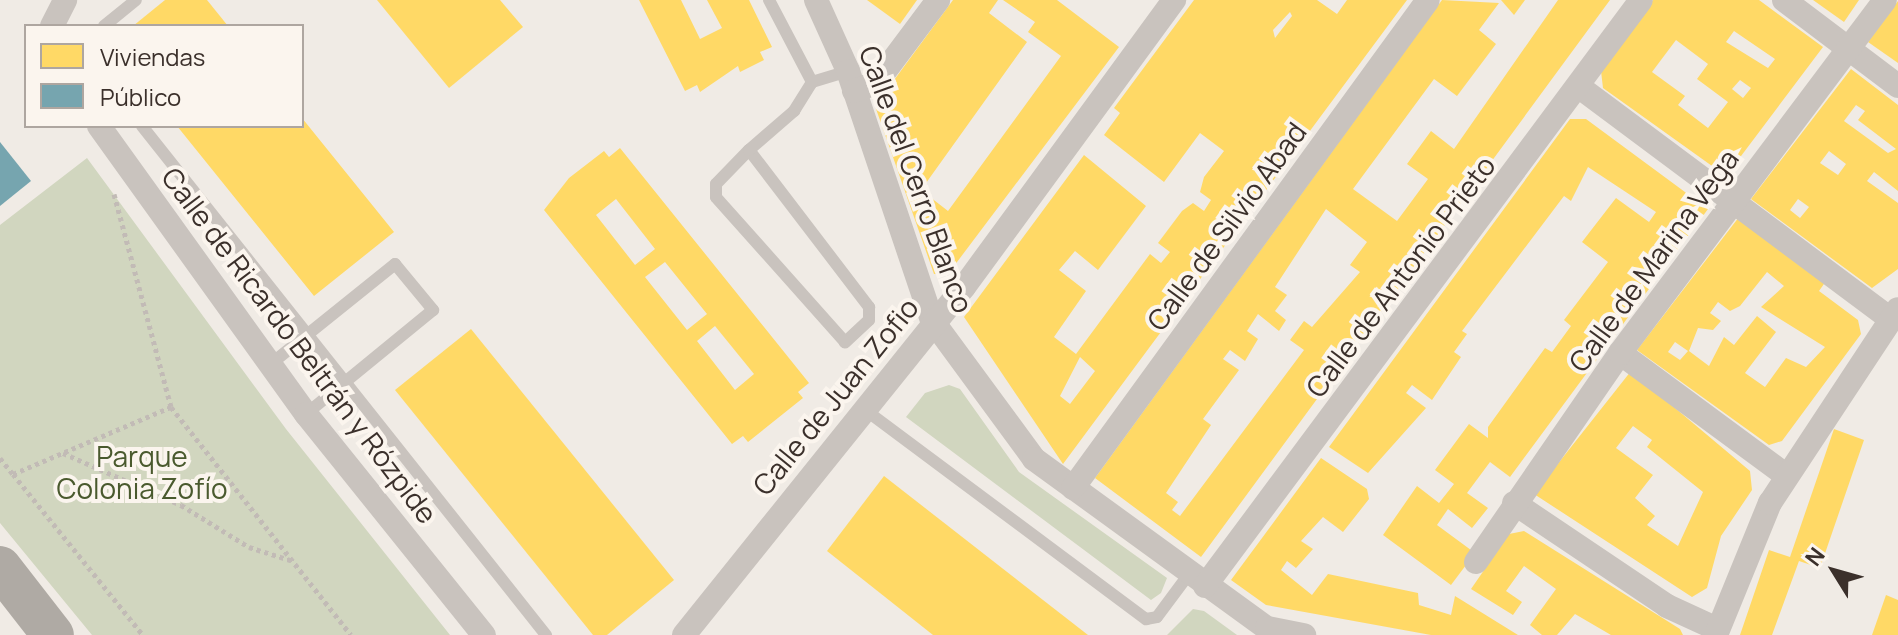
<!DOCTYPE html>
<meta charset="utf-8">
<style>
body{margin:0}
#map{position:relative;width:1898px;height:635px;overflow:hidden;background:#f0ebe5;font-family:Manrope,sans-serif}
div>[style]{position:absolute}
.green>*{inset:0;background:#d1d6bf}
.homes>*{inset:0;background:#ffd966}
.public>*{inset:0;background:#76a5af}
.path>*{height:5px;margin-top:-2.5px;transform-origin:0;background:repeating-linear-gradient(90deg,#c2bbb6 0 4px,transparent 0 8px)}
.lane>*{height:12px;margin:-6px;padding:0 6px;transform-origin:6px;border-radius:6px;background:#c9c3be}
.street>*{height:24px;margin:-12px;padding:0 12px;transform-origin:12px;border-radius:12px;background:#c9c3be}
.highway>*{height:42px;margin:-21px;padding:0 21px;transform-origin:21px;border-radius:21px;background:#afaaa4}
span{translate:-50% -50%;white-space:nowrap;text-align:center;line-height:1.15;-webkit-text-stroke:8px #fbf5ee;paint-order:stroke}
.street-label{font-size:28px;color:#3b302b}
.park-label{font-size:28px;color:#4a5a2e}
.legend{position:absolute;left:24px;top:24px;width:280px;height:104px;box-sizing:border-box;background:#fbf5ee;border:2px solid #aea6a0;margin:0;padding:10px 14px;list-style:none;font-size:24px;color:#3b302b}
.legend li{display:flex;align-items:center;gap:16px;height:40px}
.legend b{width:40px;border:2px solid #aea6a0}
.north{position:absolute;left:1794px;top:531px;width:80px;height:80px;-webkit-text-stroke:6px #fbf5ee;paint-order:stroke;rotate:307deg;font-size:22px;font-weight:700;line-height:32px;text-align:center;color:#3b302b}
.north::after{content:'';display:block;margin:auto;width:28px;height:36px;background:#3b302b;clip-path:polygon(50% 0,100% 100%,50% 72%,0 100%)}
</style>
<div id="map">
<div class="green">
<div style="clip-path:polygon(87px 158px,286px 429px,450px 635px,92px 635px,0 523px,0 225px)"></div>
<div style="clip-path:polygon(949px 385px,960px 389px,1019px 472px,1167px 578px,1161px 593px,1151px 600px,906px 417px,925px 393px)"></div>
<div style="clip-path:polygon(1193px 609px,1204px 611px,1237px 635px,1167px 635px)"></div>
</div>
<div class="homes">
<div style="clip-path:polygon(165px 0,207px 0,228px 26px,133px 26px)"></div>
<div style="clip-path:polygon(377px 0,500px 0,523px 27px,449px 88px)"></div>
<div style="clip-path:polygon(639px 0,681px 0,700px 39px,722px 28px,707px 0,749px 0,772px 47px,760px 52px,764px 60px,740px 72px,738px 66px,700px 92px,697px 85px,685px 91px)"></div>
<div style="clip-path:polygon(867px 0,917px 0,900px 24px)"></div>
<div style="clip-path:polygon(953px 0,998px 0,989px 13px,1027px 42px,921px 190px,948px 211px,1061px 56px,1028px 32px,1035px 22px,1003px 0,1057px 0,1119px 47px,948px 274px,934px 274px,875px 106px)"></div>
<div style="clip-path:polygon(evenodd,1194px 0,1317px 0,1337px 14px,1347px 0,1407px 0,1063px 464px,964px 317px,1084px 155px,1146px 206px,1098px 270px,1075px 251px,1059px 270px,1086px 291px,1054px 337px,1076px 354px,1150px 254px,1161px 263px,1170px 252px,1158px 243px,1182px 211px,1193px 203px,1204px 211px,1211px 200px,1200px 192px,1204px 177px,1224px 151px,1200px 133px,1164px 182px,1104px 135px,1120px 113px,1114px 108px,1194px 0,1290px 12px,1292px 16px,1275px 38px,1273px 30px,1290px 12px,1194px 0,1080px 357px,1095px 371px,1070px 404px,1060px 396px,1080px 357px)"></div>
<div style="clip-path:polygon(evenodd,1442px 0,1499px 3px,1479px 30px,1496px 44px,1457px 96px,1434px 79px,1353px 189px,1397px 221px,1428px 179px,1407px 164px,1431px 131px,1454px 149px,1558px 0,1610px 0,1201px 557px,1095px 478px,1442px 0,1326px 209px,1367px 242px,1350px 265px,1360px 272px,1312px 327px,1304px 321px,1290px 340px,1304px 350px,1180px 516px,1172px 510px,1178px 502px,1166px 493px,1211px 425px,1203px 419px,1239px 370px,1223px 359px,1230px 350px,1245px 361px,1258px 339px,1247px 331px,1258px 314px,1279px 331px,1286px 320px,1275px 311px,1287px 295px,1275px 287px,1326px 209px)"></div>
<div style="clip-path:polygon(1501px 0,1525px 0,1514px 15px)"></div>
<div style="clip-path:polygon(evenodd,1653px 0,1759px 0,1823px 47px,1726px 176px,1603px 88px,1601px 71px,1653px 0,1734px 31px,1775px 59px,1768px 68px,1726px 42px,1734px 31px,1653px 0,1676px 40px,1708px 64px,1697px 79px,1728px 102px,1708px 128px,1678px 105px,1685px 96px,1652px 72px,1676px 40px,1653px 0,1740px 80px,1751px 88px,1743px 98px,1732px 89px,1740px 80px)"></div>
<div style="clip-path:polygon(1813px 0,1859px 0,1844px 22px)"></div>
<div style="clip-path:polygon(1898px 1px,1898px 63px,1868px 42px)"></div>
<div style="clip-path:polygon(evenodd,1851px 69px,1898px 105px,1898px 191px,1874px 172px,1867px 181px,1898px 203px,1898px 269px,1872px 288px,1751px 199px,1851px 69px,1856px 105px,1865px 111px,1858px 120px,1896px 149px,1888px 153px,1844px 121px,1856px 105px,1851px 69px,1829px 151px,1846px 164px,1838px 175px,1820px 163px,1829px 151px,1851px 69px,1798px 199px,1809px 207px,1800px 218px,1790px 210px,1798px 199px)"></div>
<div style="clip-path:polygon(302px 118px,394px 232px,314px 296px,177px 126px,302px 126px)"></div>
<div style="clip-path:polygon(1570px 119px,1586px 119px,1708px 209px,1510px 477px,1490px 462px,1467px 493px,1488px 508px,1472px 528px,1448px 509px,1437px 525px,1475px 553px,1451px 585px,1383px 535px,1417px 486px,1439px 503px,1454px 484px,1435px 470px,1469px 424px,1488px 438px,1488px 427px,1545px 348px,1552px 352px,1571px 326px,1564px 320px,1608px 262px,1582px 242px,1616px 198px,1649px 222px,1656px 212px,1588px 167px,1571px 201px,1564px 196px,1462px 331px,1467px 334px,1454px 352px,1461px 357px,1432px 400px,1412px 385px,1406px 393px,1426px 408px,1368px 473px,1329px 447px)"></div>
<div style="clip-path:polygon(evenodd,620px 148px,809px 383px,798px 392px,803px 398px,748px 442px,743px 436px,732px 444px,544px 210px,569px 178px,604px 151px,609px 157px,620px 148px,616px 199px,655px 249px,635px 265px,596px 215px,616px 199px,620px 148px,665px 262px,707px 314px,687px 330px,645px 277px,665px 262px,620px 148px,715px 326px,754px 374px,735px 390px,697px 341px,715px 326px)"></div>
<div style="clip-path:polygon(evenodd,1739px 217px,1826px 281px,1819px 291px,1858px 320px,1861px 334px,1782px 441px,1769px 445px,1637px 350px,1739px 217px,1767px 272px,1784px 286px,1761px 307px,1825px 347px,1806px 367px,1786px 358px,1765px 387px,1745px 373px,1776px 332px,1757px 316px,1734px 345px,1724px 337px,1709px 366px,1689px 351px,1698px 328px,1713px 330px,1721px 321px,1710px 313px,1718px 302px,1730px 311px,1740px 306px,1767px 272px,1739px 217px,1675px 342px,1688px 351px,1680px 360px,1668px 352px,1675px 342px)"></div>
<div style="clip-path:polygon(471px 329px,674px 580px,607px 635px,593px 635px,395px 390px)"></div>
<div style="clip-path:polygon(evenodd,1631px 371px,1750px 471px,1752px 490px,1721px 536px,1707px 588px,1692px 597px,1534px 494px,1631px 371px,1633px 426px,1652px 440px,1647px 447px,1703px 492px,1678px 546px,1647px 525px,1655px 516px,1635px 498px,1653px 475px,1616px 448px,1633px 426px)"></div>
<div style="clip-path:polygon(1834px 429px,1864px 440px,1820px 568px,1799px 561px,1772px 635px,1740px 635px,1769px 550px,1790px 557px)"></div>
<div style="clip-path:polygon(1321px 458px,1367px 489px,1369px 499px,1343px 532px,1323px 517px,1301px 541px,1313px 549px,1296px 568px,1287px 561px,1281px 570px,1312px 595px,1328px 574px,1418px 593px,1419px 605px,1451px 615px,1455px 596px,1518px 635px,1431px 635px,1266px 605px,1231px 580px)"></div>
<div style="clip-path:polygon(884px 476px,1088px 635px,933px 635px,827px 551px)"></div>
<div style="clip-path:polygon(1524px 531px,1680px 629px,1683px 635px,1611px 635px,1575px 614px,1557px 635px,1542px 635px,1530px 625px,1556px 589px,1524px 566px,1506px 591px,1522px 602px,1513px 615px,1471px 589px,1509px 534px)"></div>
<div style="clip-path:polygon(1886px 595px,1898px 600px,1898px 635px,1872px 635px)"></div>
</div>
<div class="public">
<div style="clip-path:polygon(0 142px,31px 181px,0 206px)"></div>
</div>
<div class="path">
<div style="left:114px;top:194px;width:220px;rotate:75deg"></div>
<div style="left:171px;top:407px;width:290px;rotate:51.7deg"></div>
<div style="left:63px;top:453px;width:129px;rotate:23.8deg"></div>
<div style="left:181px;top:505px;width:80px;rotate:31.7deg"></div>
<div style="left:249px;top:547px;width:46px;rotate:17.7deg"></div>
<div style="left:0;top:458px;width:21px;rotate:51deg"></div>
<div style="left:13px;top:474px;width:172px;rotate:-23deg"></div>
<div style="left:13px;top:474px;width:207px;rotate:51.1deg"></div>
</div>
<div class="lane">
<div style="left:769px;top:0;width:93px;rotate:62.3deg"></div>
<div style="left:812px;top:82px;width:38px;rotate:-17deg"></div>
<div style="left:104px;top:26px;width:41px;rotate:-39.1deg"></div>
<div style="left:142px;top:126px;width:650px;rotate:51.56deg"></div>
<div style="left:749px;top:150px;width:198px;rotate:52.6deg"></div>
<div style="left:869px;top:307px;width:13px;rotate:90deg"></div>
<div style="left:869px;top:320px;width:33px;rotate:137deg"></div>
<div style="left:845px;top:342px;width:194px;rotate:-131.7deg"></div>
<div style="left:716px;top:197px;width:13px;rotate:-90deg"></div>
<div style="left:716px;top:184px;width:47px;rotate:-45.9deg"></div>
<div style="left:749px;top:150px;width:60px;rotate:-40.9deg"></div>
<div style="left:794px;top:111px;width:34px;rotate:-58deg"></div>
<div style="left:272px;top:363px;width:158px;rotate:-38.8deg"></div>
<div style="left:395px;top:264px;width:60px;rotate:50.4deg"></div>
<div style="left:433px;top:310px;width:164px;rotate:140.7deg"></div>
<div style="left:864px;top:409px;width:352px;rotate:36.7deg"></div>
<div style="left:1146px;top:619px;width:11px;rotate:-10deg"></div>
<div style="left:1157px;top:617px;width:54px;rotate:-53.3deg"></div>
</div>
<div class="street">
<div style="left:816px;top:0;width:78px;rotate:65.7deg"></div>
<div style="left:848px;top:71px;width:263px;rotate:71.4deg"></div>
<div style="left:932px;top:320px;width:172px;rotate:53.7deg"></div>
<div style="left:1034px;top:459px;width:288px;rotate:36deg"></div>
<div style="left:1267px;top:628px;width:38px;rotate:11deg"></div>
<div style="left:1784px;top:0;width:143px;rotate:37deg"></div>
<div style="left:52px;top:26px;width:29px;rotate:-63deg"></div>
<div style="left:1578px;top:86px;width:390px;rotate:36.7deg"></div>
<div style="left:854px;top:91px;width:23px;rotate:-20deg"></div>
<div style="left:876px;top:83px;width:104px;rotate:-53.2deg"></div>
<div style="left:99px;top:126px;width:355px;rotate:54.3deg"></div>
<div style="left:306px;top:414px;width:284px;rotate:51.2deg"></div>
<div style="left:1620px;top:353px;width:207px;rotate:36.4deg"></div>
<div style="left:1073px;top:488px;width:603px;rotate:-53.97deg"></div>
<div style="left:1514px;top:503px;width:184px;rotate:33.9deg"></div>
<div style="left:1667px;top:606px;width:55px;rotate:24.7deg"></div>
<div style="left:1476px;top:562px;width:254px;rotate:-55.4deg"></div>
<div style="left:1620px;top:353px;width:441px;rotate:-53.1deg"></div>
<div style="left:1205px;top:586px;width:730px;rotate:-53.35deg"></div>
<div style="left:684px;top:635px;width:447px;rotate:-51.2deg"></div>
<div style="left:964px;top:287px;width:356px;rotate:-53.8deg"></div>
<div style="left:1716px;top:635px;width:143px;rotate:-67.8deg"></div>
<div style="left:1770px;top:503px;width:232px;rotate:-56.6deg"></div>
</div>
<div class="highway">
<div style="left:0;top:567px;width:86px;rotate:52.1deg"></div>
</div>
<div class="street-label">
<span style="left:917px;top:179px;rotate:70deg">Calle del Cerro Blanco</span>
<span style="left:1226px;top:226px;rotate:-54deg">Calle de Silvio Abad</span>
<span style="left:1653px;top:260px;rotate:-54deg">Calle de Marina Vega</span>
<span style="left:1400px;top:276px;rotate:-53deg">Calle de Antonio Prieto</span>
<span style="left:300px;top:345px;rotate:53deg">Calle de Ricardo Beltrán y Rózpide</span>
<span style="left:835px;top:396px;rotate:-51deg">Calle de Juan Zofio</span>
</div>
<div class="park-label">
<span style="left:142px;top:472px">Parque<br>Colonia Zofío</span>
</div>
<ul class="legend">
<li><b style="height:22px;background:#ffd966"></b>Viviendas</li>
<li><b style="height:22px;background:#76a5af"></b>Público</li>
</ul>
<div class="north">N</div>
</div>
